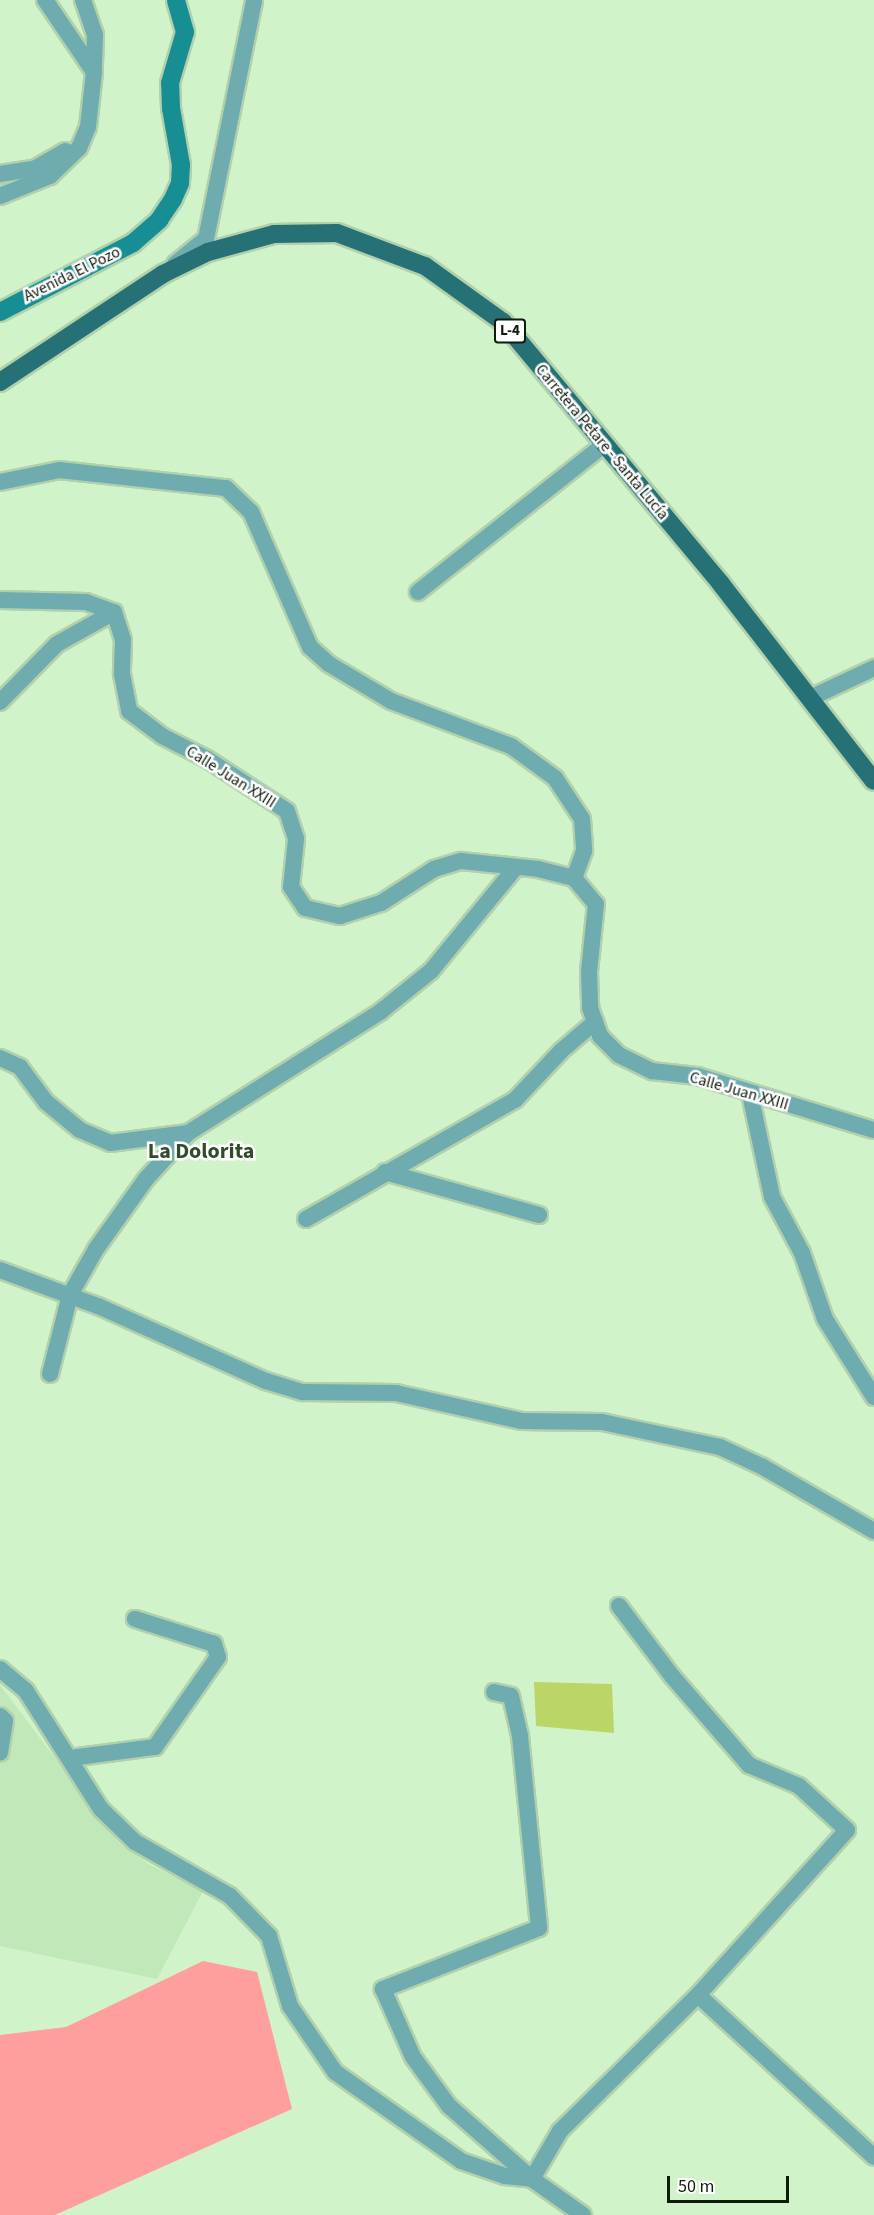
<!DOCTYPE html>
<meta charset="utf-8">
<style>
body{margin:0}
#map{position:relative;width:874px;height:2215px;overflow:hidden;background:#d0f3ca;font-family:"Source Sans 3",sans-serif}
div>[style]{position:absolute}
.built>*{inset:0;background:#c0e8b9}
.green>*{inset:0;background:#fe9f9e}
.building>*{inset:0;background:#bbd667}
.roads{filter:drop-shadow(2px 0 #b1d0ac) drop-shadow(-2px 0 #b1d0ac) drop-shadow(0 2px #b1d0ac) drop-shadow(0 -2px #b1d0ac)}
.street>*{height:16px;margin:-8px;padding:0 8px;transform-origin:8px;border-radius:8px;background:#6facb0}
.secondary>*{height:18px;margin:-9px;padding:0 9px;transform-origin:9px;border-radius:9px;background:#178e94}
.primary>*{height:18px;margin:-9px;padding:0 9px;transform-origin:9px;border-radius:9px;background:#267175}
span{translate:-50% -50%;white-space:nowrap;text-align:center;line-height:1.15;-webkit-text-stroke:5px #fff;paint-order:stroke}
.shield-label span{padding:2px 4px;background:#fff;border:2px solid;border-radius:4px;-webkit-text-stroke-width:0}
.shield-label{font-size:15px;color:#0f1b0d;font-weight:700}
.street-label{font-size:16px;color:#0f1b0d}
.district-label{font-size:22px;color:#304d2b;font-weight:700}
.scale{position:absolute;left:667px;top:2176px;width:122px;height:27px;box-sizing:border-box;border:3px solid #0f1b0d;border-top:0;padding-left:8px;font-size:18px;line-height:21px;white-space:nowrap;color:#0f1b0d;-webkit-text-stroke:4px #fff;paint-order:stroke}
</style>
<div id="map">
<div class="built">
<div style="clip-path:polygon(0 1685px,119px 1843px,150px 1865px,203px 1891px,157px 1979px,0 1946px)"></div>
</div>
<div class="green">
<div style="clip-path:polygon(203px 1961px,257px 1972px,292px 2109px,55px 2215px,0 2215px,0 2035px,66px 2027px)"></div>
</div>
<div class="building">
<div style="clip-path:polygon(534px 1682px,612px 1684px,614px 1733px,536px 1726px)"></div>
</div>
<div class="roads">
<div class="street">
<div style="left:83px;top:0;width:37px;rotate:71deg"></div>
<div style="left:95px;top:35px;width:37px;rotate:92deg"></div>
<div style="left:0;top:174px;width:36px;rotate:-9deg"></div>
<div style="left:36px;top:168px;width:34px;rotate:-30deg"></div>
<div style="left:0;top:196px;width:54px;rotate:-21.8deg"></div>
<div style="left:50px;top:176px;width:40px;rotate:-44deg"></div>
<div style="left:79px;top:148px;width:23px;rotate:-67deg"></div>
<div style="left:88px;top:127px;width:55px;rotate:-83.8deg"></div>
<div style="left:94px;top:72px;width:87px;rotate:-124.2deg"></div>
<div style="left:175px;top:264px;width:40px;rotate:-39deg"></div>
<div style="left:206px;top:239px;width:244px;rotate:-78.6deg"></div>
<div style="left:0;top:482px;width:60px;rotate:-11.5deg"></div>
<div style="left:59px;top:470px;width:168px;rotate:6.2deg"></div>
<div style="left:226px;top:488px;width:35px;rotate:44deg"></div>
<div style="left:251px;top:512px;width:147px;rotate:66.4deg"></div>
<div style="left:310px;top:647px;width:25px;rotate:42deg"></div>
<div style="left:329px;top:664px;width:72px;rotate:30.8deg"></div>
<div style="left:391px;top:701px;width:128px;rotate:20.6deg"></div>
<div style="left:511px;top:746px;width:54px;rotate:36deg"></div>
<div style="left:555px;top:778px;width:49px;rotate:56.6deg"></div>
<div style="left:582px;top:819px;width:32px;rotate:86deg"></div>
<div style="left:584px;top:851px;width:29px;rotate:110deg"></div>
<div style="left:418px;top:592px;width:238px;rotate:-38.4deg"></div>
<div style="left:0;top:600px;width:86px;rotate:1.3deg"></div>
<div style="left:86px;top:602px;width:30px;rotate:20deg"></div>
<div style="left:114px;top:612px;width:29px;rotate:72deg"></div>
<div style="left:123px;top:640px;width:34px;rotate:92deg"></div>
<div style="left:122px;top:674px;width:38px;rotate:79deg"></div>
<div style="left:129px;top:711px;width:41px;rotate:37.1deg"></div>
<div style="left:162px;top:736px;width:51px;rotate:27.1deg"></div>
<div style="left:207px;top:759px;width:95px;rotate:33deg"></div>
<div style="left:287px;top:811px;width:29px;rotate:72deg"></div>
<div style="left:296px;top:839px;width:48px;rotate:95.9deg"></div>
<div style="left:291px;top:887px;width:25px;rotate:56deg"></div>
<div style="left:305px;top:908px;width:36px;rotate:13deg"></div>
<div style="left:340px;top:916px;width:43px;rotate:-17.6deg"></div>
<div style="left:381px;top:903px;width:63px;rotate:-32.7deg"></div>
<div style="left:434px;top:869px;width:28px;rotate:-17deg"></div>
<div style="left:461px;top:861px;width:77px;rotate:5.9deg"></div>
<div style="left:538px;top:869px;width:37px;rotate:14deg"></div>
<div style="left:574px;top:878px;width:34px;rotate:50deg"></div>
<div style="left:596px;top:904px;width:68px;rotate:95.9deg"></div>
<div style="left:589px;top:972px;width:36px;rotate:88deg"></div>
<div style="left:590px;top:1008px;width:30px;rotate:70deg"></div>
<div style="left:600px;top:1036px;width:27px;rotate:45deg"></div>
<div style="left:619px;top:1055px;width:37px;rotate:26deg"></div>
<div style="left:652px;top:1071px;width:45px;rotate:6.3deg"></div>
<div style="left:697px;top:1076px;width:185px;rotate:17deg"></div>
<div style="left:810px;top:698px;width:71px;rotate:-25.1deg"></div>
<div style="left:0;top:702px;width:81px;rotate:-45.5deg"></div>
<div style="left:57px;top:644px;width:65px;rotate:-29.3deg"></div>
<div style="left:0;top:1058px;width:22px;rotate:24deg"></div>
<div style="left:20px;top:1067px;width:44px;rotate:53.4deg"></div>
<div style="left:46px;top:1102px;width:44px;rotate:39.5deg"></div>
<div style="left:80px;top:1130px;width:33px;rotate:23deg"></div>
<div style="left:110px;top:1143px;width:79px;rotate:-7.3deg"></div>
<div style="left:750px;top:1094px;width:105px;rotate:77.9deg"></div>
<div style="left:772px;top:1197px;width:64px;rotate:61.8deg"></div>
<div style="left:802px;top:1253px;width:70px;rotate:70.8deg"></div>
<div style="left:825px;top:1319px;width:92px;rotate:57.9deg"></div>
<div style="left:385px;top:1172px;width:160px;rotate:15.6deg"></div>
<div style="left:306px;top:1219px;width:241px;rotate:-29.7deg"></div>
<div style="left:515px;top:1100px;width:67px;rotate:-46.8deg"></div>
<div style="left:561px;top:1051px;width:45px;rotate:-40.5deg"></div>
<div style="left:0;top:1270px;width:104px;rotate:20.2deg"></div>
<div style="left:98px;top:1306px;width:184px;rotate:24.1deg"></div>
<div style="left:266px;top:1381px;width:38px;rotate:17deg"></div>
<div style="left:302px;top:1392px;width:94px;rotate:0.6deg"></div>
<div style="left:396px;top:1393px;width:128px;rotate:12.6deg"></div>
<div style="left:521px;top:1421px;width:81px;rotate:0.7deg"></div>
<div style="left:602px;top:1422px;width:121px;rotate:12deg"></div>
<div style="left:720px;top:1447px;width:47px;rotate:24.9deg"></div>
<div style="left:763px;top:1467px;width:128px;rotate:30deg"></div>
<div style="left:50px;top:1374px;width:81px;rotate:-75.8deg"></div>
<div style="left:70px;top:1295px;width:53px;rotate:-60.5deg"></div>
<div style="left:96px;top:1249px;width:86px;rotate:-54.5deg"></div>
<div style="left:146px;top:1179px;width:62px;rotate:-47.6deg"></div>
<div style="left:188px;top:1133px;width:227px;rotate:-32.2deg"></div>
<div style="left:380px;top:1012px;width:65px;rotate:-38.8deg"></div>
<div style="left:431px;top:971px;width:134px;rotate:-50.7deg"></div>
<div style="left:0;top:1669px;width:34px;rotate:40deg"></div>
<div style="left:26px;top:1691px;width:140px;rotate:57.6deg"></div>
<div style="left:101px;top:1809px;width:47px;rotate:44.1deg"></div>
<div style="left:135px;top:1842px;width:109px;rotate:29.6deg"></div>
<div style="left:230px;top:1896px;width:56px;rotate:45.7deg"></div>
<div style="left:269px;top:1936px;width:73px;rotate:73.3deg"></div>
<div style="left:290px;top:2006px;width:80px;rotate:55.7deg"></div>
<div style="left:335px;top:2072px;width:154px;rotate:35.2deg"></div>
<div style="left:461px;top:2161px;width:46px;rotate:18.8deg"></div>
<div style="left:505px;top:2176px;width:27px;rotate:6deg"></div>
<div style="left:532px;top:2179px;width:62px;rotate:35.2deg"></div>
<div style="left:494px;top:1692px;width:17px;rotate:13deg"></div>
<div style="left:511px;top:1696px;width:41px;rotate:77.3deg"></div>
<div style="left:520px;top:1736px;width:193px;rotate:84.3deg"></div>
<div style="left:539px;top:1928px;width:168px;rotate:158.6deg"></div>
<div style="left:383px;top:1989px;width:74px;rotate:66.2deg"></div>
<div style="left:413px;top:2057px;width:61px;rotate:53.7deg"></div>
<div style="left:449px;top:2106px;width:111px;rotate:41.3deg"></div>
<div style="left:532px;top:2179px;width:56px;rotate:-59.7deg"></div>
<div style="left:560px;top:2131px;width:194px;rotate:-44.6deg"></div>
<div style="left:698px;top:1995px;width:222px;rotate:-47.9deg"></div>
<div style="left:847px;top:1830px;width:65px;rotate:-137.5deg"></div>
<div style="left:799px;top:1786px;width:54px;rotate:-157.2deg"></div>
<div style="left:749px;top:1765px;width:118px;rotate:-130.9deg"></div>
<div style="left:672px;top:1676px;width:88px;rotate:-127.1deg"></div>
<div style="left:0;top:1716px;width:7px;rotate:45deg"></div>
<div style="left:5px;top:1721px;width:32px;rotate:99deg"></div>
<div style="left:70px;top:1758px;width:86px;rotate:-7.4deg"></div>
<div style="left:155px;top:1747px;width:110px;rotate:-55deg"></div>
<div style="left:218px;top:1657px;width:14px;rotate:-107deg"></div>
<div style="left:214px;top:1644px;width:83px;rotate:-162.4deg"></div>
<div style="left:698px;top:1995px;width:239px;rotate:42.6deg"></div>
</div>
<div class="secondary">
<div style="left:0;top:312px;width:150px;rotate:-27.4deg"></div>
<div style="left:133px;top:243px;width:35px;rotate:-41deg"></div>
<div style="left:159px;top:220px;width:25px;rotate:-56deg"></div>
<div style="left:173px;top:199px;width:17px;rotate:-66deg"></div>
<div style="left:180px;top:183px;width:18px;rotate:-87deg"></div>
<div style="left:181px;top:165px;width:58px;rotate:-100deg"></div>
<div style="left:171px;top:108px;width:25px;rotate:-92deg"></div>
<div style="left:170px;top:83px;width:53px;rotate:-73.6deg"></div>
<div style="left:185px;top:32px;width:33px;rotate:-106deg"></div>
</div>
<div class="primary">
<div style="left:0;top:382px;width:196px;rotate:-33.5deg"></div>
<div style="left:163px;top:274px;width:50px;rotate:-26.1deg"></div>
<div style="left:208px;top:252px;width:68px;rotate:-15.3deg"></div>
<div style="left:274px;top:234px;width:63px;rotate:-0.9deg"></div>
<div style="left:337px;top:233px;width:94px;rotate:20.6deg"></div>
<div style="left:425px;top:266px;width:96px;rotate:35.7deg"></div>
<div style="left:503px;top:322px;width:341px;rotate:50.2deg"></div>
<div style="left:721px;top:584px;width:249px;rotate:52.2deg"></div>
</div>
</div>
<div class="shield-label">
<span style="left:510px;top:331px">L-4</span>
</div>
<div class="street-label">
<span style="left:72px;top:274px;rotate:-26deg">Avenida El Pozo</span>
<span style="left:602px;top:442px;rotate:50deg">Carretera Petare - Santa Lucía</span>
<span style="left:231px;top:777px;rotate:32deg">Calle Juan XXIII</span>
<span style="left:739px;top:1091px;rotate:16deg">Calle Juan XXIII</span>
</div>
<div class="district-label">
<span style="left:201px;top:1152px">La Dolorita</span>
</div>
<div class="scale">50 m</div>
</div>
